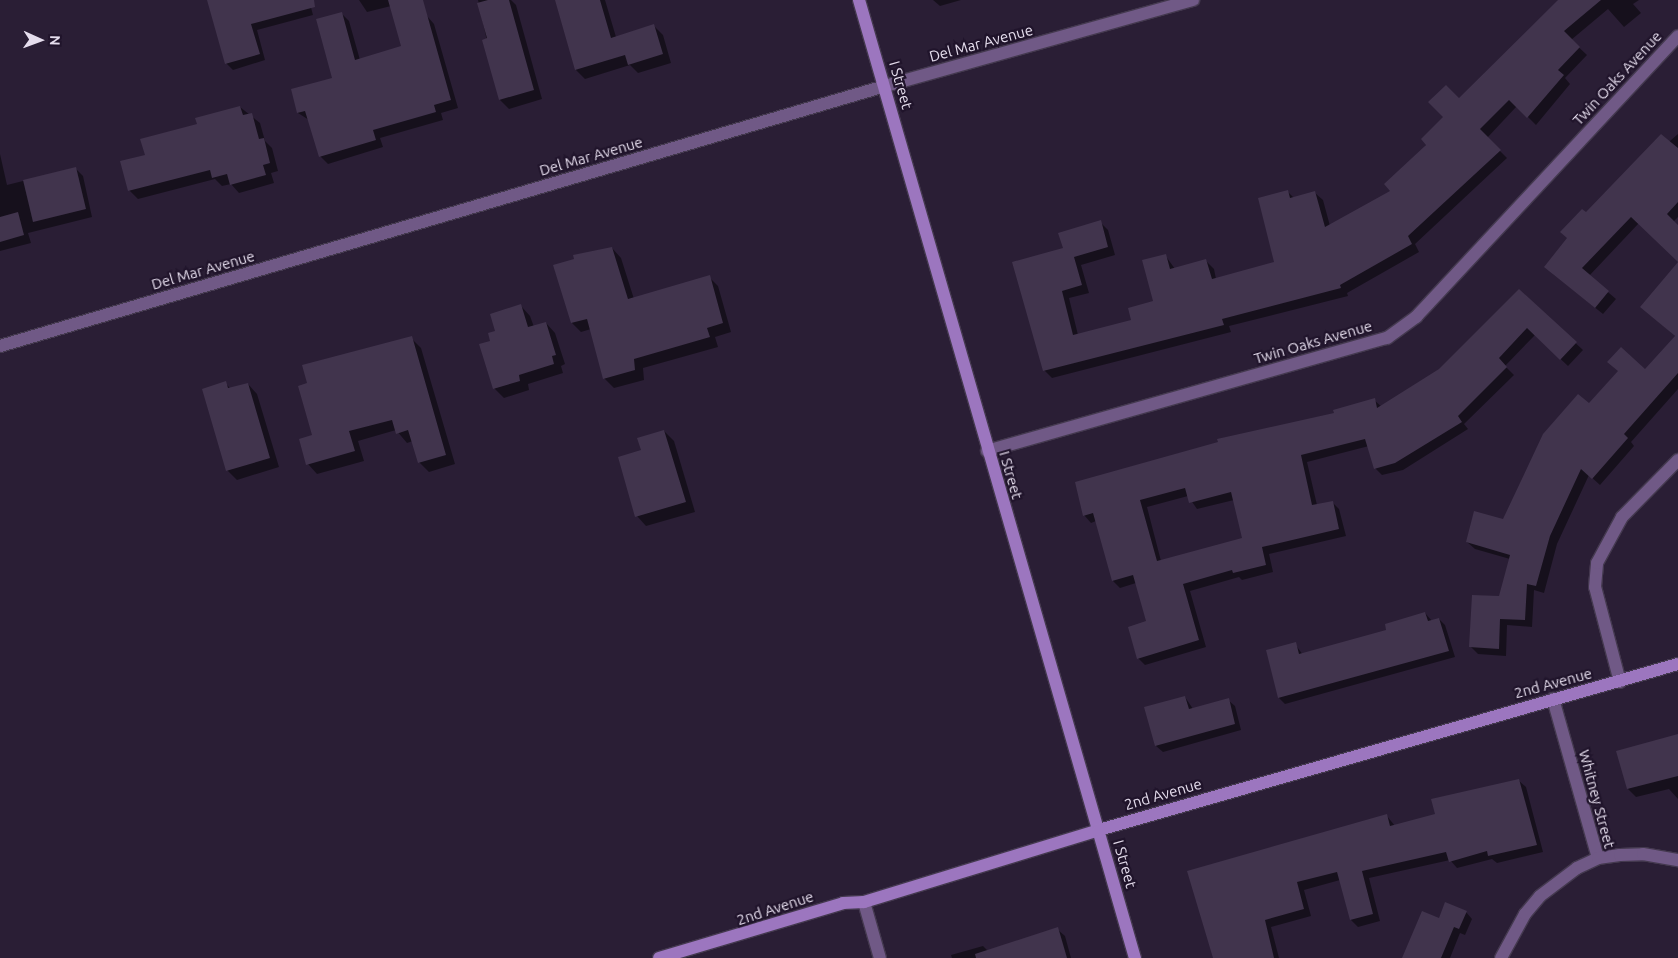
<!DOCTYPE html>
<style>
body{margin:0}
#map{position:relative;width:1678px;height:958px;overflow:hidden;background:#2a1e35;font-family:Ubuntu,sans-serif}
div>[style]{position:absolute}
.shadow>*{inset:0;background:#0007}
.building>*{inset:0;background:#41344d}
.roads{filter:drop-shadow(1px 0 #44394f) drop-shadow(-1px 0 #44394f) drop-shadow(0 1px #44394f) drop-shadow(0 -1px #44394f)}
.street>*{height:12px;margin:-6px;padding:0 6px;transform-origin:6px;border-radius:6px;background:#705986}
.secondary>*{height:12px;margin:-6px;padding:0 6px;transform-origin:6px;border-radius:6px;background:#9c76bf}
span{translate:-50% -50%;white-space:nowrap;text-align:center;line-height:1.15;-webkit-text-stroke:4.5px #20142b;paint-order:stroke}
.street-label{font-size:15px;color:#e5dded}
.north{position:absolute;left:15px;top:15px;width:50px;height:50px;-webkit-text-stroke:4px #20142b;paint-order:stroke;rotate:92deg;font-size:14px;font-weight:700;line-height:20px;text-align:center;color:#e5dded}
.north::after{content:'';display:block;margin:auto;width:18px;height:22px;background:#e5dded;clip-path:polygon(50% 0,100% 100%,50% 72%,0 100%)}
</style>
<div id="map">
<div class="shadow">
<div style="clip-path:polygon(208px 0,309px 0,313px 15px,257px 30px,265px 60px,233px 70px,226px 63px)"></div>
<div style="clip-path:polygon(359px 0,398px 0,399px 4px,367px 12px)"></div>
<div style="clip-path:polygon(478px 0,511px 0,516px 5px,542px 99px,509px 109px,500px 100px)"></div>
<div style="clip-path:polygon(556px 0,605px 0,616px 37px,654px 26px,663px 35px,671px 63px,638px 73px,630px 65px,585px 79px,576px 70px)"></div>
<div style="clip-path:polygon(933px 0,961px 0,940px 6px)"></div>
<div style="clip-path:polygon(1560px 0,1639px 0,1633px 4px,1641px 13px,1624px 27px,1608px 9px,1571px 40px,1587px 55px,1565px 78px,1570px 84px,1536px 125px,1517px 106px,1487px 138px,1507px 158px,1415px 244px,1419px 252px,1347px 293px,1348px 296px,1229px 326px,1231px 332px,1052px 378px,1044px 370px,1064px 249px,1100px 222px,1108px 230px,1115px 255px,1081px 265px,1089px 293px,1069px 298px,1078px 335px,1133px 321px,1155px 302px,1165px 255px,1175px 269px,1206px 261px,1214px 269px,1216px 279px,1276px 263px,1287px 191px,1294px 198px,1315px 193px,1323px 200px,1330px 226px,1392px 191px,1459px 100px)"></div>
<div style="clip-path:polygon(341px 13px,349px 21px,360px 60px,403px 47px,427px 16px,434px 24px,458px 108px,441px 113px,443px 120px,380px 138px,383px 147px,328px 164px,320px 156px,309px 120px,298px 113px,293px 90px,334px 79px)"></div>
<div style="clip-path:polygon(240px 107px,260px 123px,265px 141px,272px 148px,278px 171px,271px 173px,274px 183px,239px 193px,231px 184px,222px 186px,215px 179px,138px 199px,129px 190px,146px 156px,199px 125px)"></div>
<div style="clip-path:polygon(1678px 134px,1678px 217px,1673px 222px,1678px 227px,1678px 261px,1639px 223px,1589px 276px,1616px 299px,1603px 314px,1553px 274px,1586px 214px)"></div>
<div style="clip-path:polygon(0 154px,7px 185px,75px 168px,83px 176px,92px 217px,28px 233px,31px 243px,0 251px)"></div>
<div style="clip-path:polygon(612px 248px,621px 258px,634px 299px,709px 277px,718px 286px,731px 332px,715px 337px,718px 347px,643px 368px,644px 380px,614px 388px,604px 378px,591px 329px,581px 332px,572px 323px,555px 266px)"></div>
<div style="clip-path:polygon(1678px 263px,1678px 389px,1631px 442px,1634px 446px,1600px 485px,1589px 475px,1557px 544px,1544px 593px,1534px 590px,1532px 627px,1507px 625px,1506px 656px,1478px 654px,1470px 646px,1500px 598px,1510px 559px,1475px 549px,1467px 542px,1504px 521px,1589px 405px,1645px 371px,1676px 337px,1642px 307px)"></div>
<div style="clip-path:polygon(evenodd,1519px 291px,1583px 350px,1568px 366px,1535px 335px,1505px 366px,1514px 375px,1464px 424px,1468px 429px,1403px 470px,1382px 475px,1375px 468px,1369px 446px,1307px 462px,1317px 505px,1332px 502px,1339px 509px,1346px 536px,1269px 554px,1273px 572px,1242px 580px,1239px 577px,1190px 591px,1206px 647px,1145px 665px,1138px 658px,1147px 622px,1136px 583px,1120px 588px,1113px 581px,1096px 521px,1091px 523px,1084px 515px,1374px 400px,1382px 407px,1440px 370px,1519px 291px,1188px 496px,1197px 509px,1234px 500px,1244px 539px,1161px 561px,1147px 507px,1188px 496px)"></div>
<div style="clip-path:polygon(521px 306px,530px 316px,534px 327px,546px 323px,555px 333px,565px 364px,561px 366px,563px 373px,528px 384px,529px 390px,504px 398px,494px 388px,492px 341px)"></div>
<div style="clip-path:polygon(411px 338px,421px 348px,455px 464px,429px 472px,419px 462px,413px 441px,407px 443px,396px 430px,358px 441px,364px 461px,317px 474px,308px 464px,313px 436px)"></div>
<div style="clip-path:polygon(225px 383px,231px 389px,248px 384px,257px 394px,279px 467px,237px 480px,227px 470px)"></div>
<div style="clip-path:polygon(664px 431px,674px 441px,695px 512px,646px 526px,637px 516px,643px 451px)"></div>
<div style="clip-path:polygon(1425px 613px,1432px 621px,1439px 619px,1445px 625px,1455px 657px,1285px 704px,1279px 698px,1295px 644px,1303px 655px,1388px 631px)"></div>
<div style="clip-path:polygon(1185px 697px,1193px 709px,1228px 700px,1235px 706px,1241px 730px,1163px 752px,1156px 746px)"></div>
<div style="clip-path:polygon(1678px 735px,1678px 799px,1669px 789px,1636px 797px,1628px 789px)"></div>
<div style="clip-path:polygon(1518px 780px,1526px 787px,1543px 852px,1497px 863px,1492px 859px,1457px 868px,1450px 860px,1369px 878px,1380px 921px,1358px 927px,1351px 920px,1340px 880px,1304px 890px,1311px 916px,1271px 927px,1279px 958px,1215px 958px,1188px 872px,1387px 816px,1395px 826px,1436px 815px)"></div>
<div style="clip-path:polygon(1466px 912px,1472px 919px,1465px 935px,1460px 933px,1450px 958px,1403px 958px)"></div>
<div style="clip-path:polygon(1057px 929px,1065px 936px,1071px 958px,952px 958px,951px 955px,983px 946px,988px 951px)"></div>
</div>
<div class="building">
<div style="clip-path:polygon(207px 0,314px 0,315px 7px,251px 24px,260px 54px,225px 64px)"></div>
<div style="clip-path:polygon(388px 0,423px 0,451px 100px,434px 105px,436px 112px,373px 130px,376px 140px,319px 157px,305px 111px,297px 113px,291px 89px,332px 78px,316px 19px,342px 12px,355px 60px,401px 46px)"></div>
<div style="clip-path:polygon(488px 0,509px 0,534px 90px,499px 100px,482px 40px,487px 38px,477px 3px)"></div>
<div style="clip-path:polygon(555px 0,600px 0,611px 38px,654px 24px,663px 54px,628px 65px,625px 55px,575px 70px)"></div>
<div style="clip-path:polygon(1558px 0,1601px 0,1564px 31px,1580px 47px,1558px 70px,1564px 75px,1527px 118px,1509px 100px,1480px 129px,1501px 150px,1408px 236px,1412px 244px,1340px 285px,1341px 288px,1222px 319px,1224px 325px,1043px 371px,1012px 262px,1063px 248px,1058px 233px,1101px 220px,1108px 247px,1074px 257px,1082px 285px,1062px 291px,1073px 335px,1131px 320px,1128px 308px,1153px 301px,1142px 260px,1166px 254px,1170px 269px,1206px 259px,1212px 279px,1274px 262px,1258px 198px,1288px 190px,1290px 198px,1315px 191px,1325px 227px,1390px 191px,1384px 184px,1426px 145px,1421px 139px,1443px 117px,1428px 102px,1446px 85px,1459px 98px)"></div>
<div style="clip-path:polygon(240px 106px,243px 115px,252px 113px,259px 139px,264px 138px,270px 163px,263px 165px,266px 175px,230px 185px,227px 174px,212px 178px,210px 170px,128px 191px,120px 161px,145px 155px,140px 139px,197px 124px,195px 118px)"></div>
<div style="clip-path:polygon(1661px 134px,1678px 148px,1678px 202px,1667px 214px,1678px 225px,1678px 373px,1624px 434px,1628px 438px,1592px 479px,1581px 469px,1550px 536px,1536px 586px,1527px 584px,1525px 620px,1500px 619px,1499px 649px,1469px 647px,1472px 595px,1499px 596px,1510px 555px,1466px 542px,1474px 511px,1503px 519px,1543px 434px,1578px 394px,1589px 403px,1618px 371px,1607px 362px,1621px 347px,1645px 369px,1675px 336px,1640px 307px,1678px 262px,1631px 217px,1582px 268px,1609px 291px,1595px 308px,1544px 267px,1567px 238px,1560px 232px,1582px 209px,1586px 212px)"></div>
<div style="clip-path:polygon(76px 167px,86px 209px,33px 222px,23px 180px)"></div>
<div style="clip-path:polygon(18px 212px,24px 235px,0 242px,0 217px)"></div>
<div style="clip-path:polygon(612px 247px,628px 299px,710px 275px,723px 323px,707px 328px,710px 337px,634px 359px,635px 370px,603px 379px,587px 319px,571px 323px,553px 265px,574px 259px,573px 255px)"></div>
<div style="clip-path:polygon(evenodd,1519px 289px,1577px 342px,1560px 360px,1527px 328px,1499px 358px,1507px 367px,1458px 416px,1462px 422px,1395px 463px,1374px 469px,1365px 439px,1301px 455px,1312px 505px,1333px 501px,1339px 529px,1262px 547px,1266px 565px,1233px 573px,1232px 570px,1183px 584px,1199px 640px,1137px 659px,1128px 627px,1146px 621px,1133px 575px,1112px 581px,1093px 513px,1083px 516px,1075px 482px,1218px 442px,1217px 439px,1334px 413px,1333px 410px,1375px 398px,1377px 408px,1439px 369px,1519px 289px,1185px 488px,1189px 503px,1231px 492px,1242px 538px,1157px 561px,1140px 500px,1185px 488px)"></div>
<div style="clip-path:polygon(521px 304px,528px 327px,546px 322px,556px 355px,552px 356px,554px 364px,519px 375px,520px 381px,493px 389px,479px 344px,490px 341px,488px 333px,495px 331px,490px 314px)"></div>
<div style="clip-path:polygon(412px 336px,446px 455px,418px 463px,408px 430px,396px 434px,392px 420px,349px 431px,355px 451px,306px 465px,299px 439px,312px 435px,298px 386px,307px 383px,302px 365px)"></div>
<div style="clip-path:polygon(226px 381px,228px 388px,248px 383px,270px 458px,226px 471px,202px 389px)"></div>
<div style="clip-path:polygon(664px 430px,686px 502px,635px 517px,618px 457px,641px 450px,637px 438px)"></div>
<div style="clip-path:polygon(1425px 612px,1428px 621px,1439px 618px,1449px 651px,1278px 698px,1266px 650px,1296px 642px,1299px 654px,1386px 630px,1385px 624px)"></div>
<div style="clip-path:polygon(1185px 696px,1189px 709px,1229px 698px,1235px 724px,1155px 746px,1144px 707px)"></div>
<div style="clip-path:polygon(1678px 734px,1678px 776px,1627px 789px,1616px 751px)"></div>
<div style="clip-path:polygon(1519px 779px,1537px 845px,1488px 856px,1487px 851px,1449px 862px,1446px 852px,1362px 871px,1373px 914px,1350px 920px,1337px 872px,1297px 882px,1304px 909px,1265px 920px,1274px 958px,1213px 958px,1187px 871px,1387px 814px,1390px 826px,1435px 814px,1431px 799px)"></div>
<div style="clip-path:polygon(1445px 902px,1467px 911px,1459px 929px,1454px 927px,1441px 958px,1402px 958px,1422px 911px,1439px 918px)"></div>
<div style="clip-path:polygon(1058px 927px,1067px 958px,976px 958px,975px 954px)"></div>
</div>
<div class="roads">
<div class="street">
<div style="left:0;top:346px;width:922px;rotate:-16.37deg"></div>
<div style="left:885px;top:86px;width:320px;rotate:-15.6deg"></div>
<div style="left:987px;top:451px;width:416px;rotate:-15.8deg"></div>
<div style="left:1387px;top:338px;width:36px;rotate:-36deg"></div>
<div style="left:1416px;top:317px;width:384px;rotate:-47deg"></div>
<div style="left:1620px;top:682px;width:98px;rotate:-104.7deg"></div>
<div style="left:1595px;top:587px;width:24px;rotate:-85deg"></div>
<div style="left:1597px;top:563px;width:52px;rotate:-61.5deg"></div>
<div style="left:1622px;top:517px;width:80px;rotate:-45.5deg"></div>
<div style="left:1553px;top:699px;width:165px;rotate:74.2deg"></div>
<div style="left:864px;top:902px;width:58px;rotate:74.1deg"></div>
<div style="left:1501px;top:958px;width:50px;rotate:-61.4deg"></div>
<div style="left:1525px;top:914px;width:23px;rotate:-50deg"></div>
<div style="left:1540px;top:896px;width:46px;rotate:-37.1deg"></div>
<div style="left:1577px;top:868px;width:23px;rotate:-25deg"></div>
<div style="left:1598px;top:858px;width:22px;rotate:-8deg"></div>
<div style="left:1620px;top:855px;width:23px;rotate:-2deg"></div>
<div style="left:1643px;top:854px;width:36px;rotate:10deg"></div>
</div>
<div class="secondary">
<div style="left:859px;top:0;width:997px;rotate:73.93deg"></div>
<div style="left:659px;top:958px;width:192px;rotate:-16.6deg"></div>
<div style="left:843px;top:903px;width:21px;rotate:-3deg"></div>
<div style="left:864px;top:902px;width:246px;rotate:-17deg"></div>
<div style="left:1099px;top:830px;width:602px;rotate:-16deg"></div>
</div>
</div>
<div class="street-label">
<span style="left:981px;top:43px;rotate:-15deg">Del Mar Avenue</span>
<span style="left:1617px;top:78px;rotate:-47deg">Twin Oaks Avenue</span>
<span style="left:901px;top:85px;rotate:74deg">I Street</span>
<span style="left:591px;top:156px;rotate:-16deg">Del Mar Avenue</span>
<span style="left:203px;top:270px;rotate:-16deg">Del Mar Avenue</span>
<span style="left:1313px;top:342px;rotate:-16deg">Twin Oaks Avenue</span>
<span style="left:1011px;top:475px;rotate:74deg">I Street</span>
<span style="left:1553px;top:683px;rotate:-15deg">2nd Avenue</span>
<span style="left:1163px;top:794px;rotate:-16deg">2nd Avenue</span>
<span style="left:1597px;top:799px;rotate:75deg">Whitney Street</span>
<span style="left:1125px;top:864px;rotate:74deg">I Street</span>
<span style="left:775px;top:908px;rotate:-18deg">2nd Avenue</span>
</div>
<div class="north">N</div>
</div>
